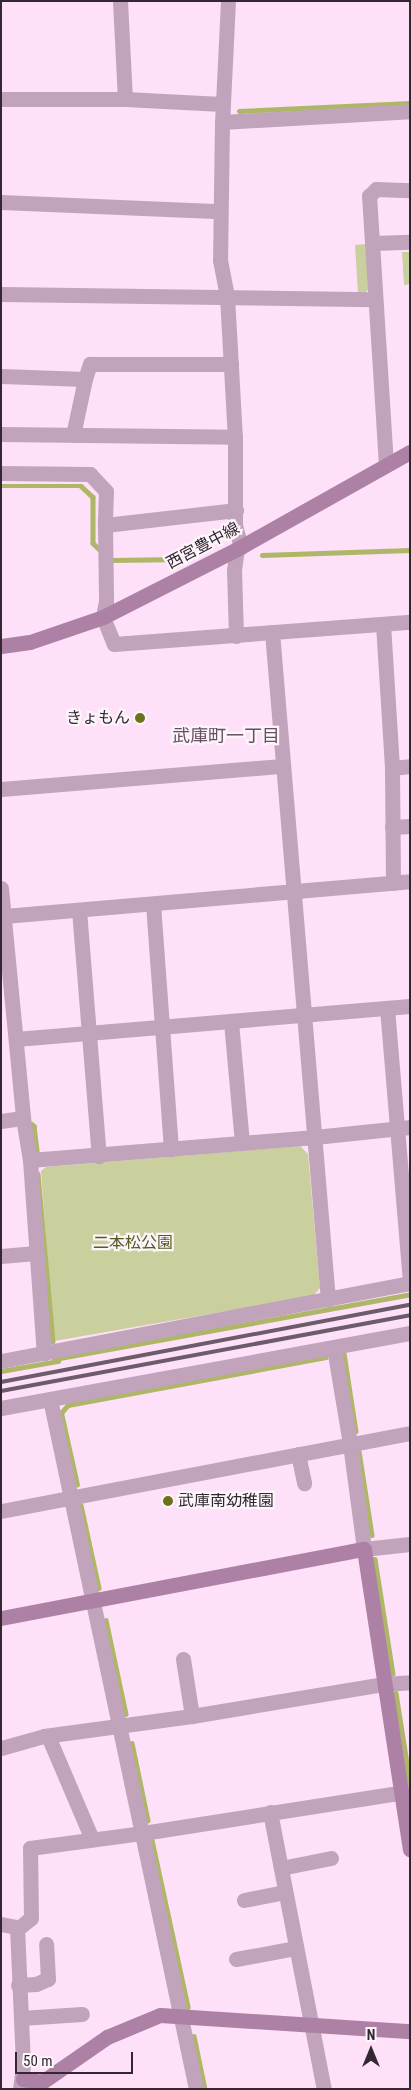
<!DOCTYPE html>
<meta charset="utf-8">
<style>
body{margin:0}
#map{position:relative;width:411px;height:2090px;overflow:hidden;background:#fee0f8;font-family:"Roboto Condensed","Noto Sans JP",sans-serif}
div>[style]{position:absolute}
.green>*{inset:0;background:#c9cf9d}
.stream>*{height:4.5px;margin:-2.25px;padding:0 2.25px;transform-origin:2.25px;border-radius:2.25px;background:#aeb667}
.street>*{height:15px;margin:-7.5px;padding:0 7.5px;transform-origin:7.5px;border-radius:7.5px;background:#c1a4bc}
.secondary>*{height:15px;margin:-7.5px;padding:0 7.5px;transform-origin:7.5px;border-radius:7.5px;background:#ac81a5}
.rail>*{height:4px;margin:-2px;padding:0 2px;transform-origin:2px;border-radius:2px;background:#6c5b68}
.dots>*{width:14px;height:14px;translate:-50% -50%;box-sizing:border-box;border:2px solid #fcf5fa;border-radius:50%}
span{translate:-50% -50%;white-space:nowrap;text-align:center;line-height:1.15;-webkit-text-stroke:4.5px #fcf5fa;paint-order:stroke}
.street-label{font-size:16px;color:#332831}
.poi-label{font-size:16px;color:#332831}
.right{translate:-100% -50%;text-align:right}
.left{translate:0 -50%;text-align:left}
.park-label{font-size:16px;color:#565b21}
.neighbourhood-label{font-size:18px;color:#674e63}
.frame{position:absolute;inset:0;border:2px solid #332831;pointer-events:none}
.north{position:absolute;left:346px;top:2025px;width:50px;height:50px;-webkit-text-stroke:4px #fcf5fa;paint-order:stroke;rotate:0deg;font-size:14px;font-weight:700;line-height:20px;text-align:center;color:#332831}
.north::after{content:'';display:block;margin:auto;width:18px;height:22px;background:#332831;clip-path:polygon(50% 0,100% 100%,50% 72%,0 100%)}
.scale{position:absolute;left:15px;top:2052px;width:118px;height:22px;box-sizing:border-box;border:2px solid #332831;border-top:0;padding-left:6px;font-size:15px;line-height:18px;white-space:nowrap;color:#332831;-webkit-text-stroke:4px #fcf5fa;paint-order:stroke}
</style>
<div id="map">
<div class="green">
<div style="clip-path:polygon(366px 244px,370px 288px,365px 293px,358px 293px,355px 245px)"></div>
<div style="clip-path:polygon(402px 252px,410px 252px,410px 284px,404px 285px)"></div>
<div style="clip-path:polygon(300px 1146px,308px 1154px,320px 1288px,313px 1296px,54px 1341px,41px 1171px,46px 1167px)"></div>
</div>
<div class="stream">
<div style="left:239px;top:111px;width:171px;rotate:-2.7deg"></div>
<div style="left:1px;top:486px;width:80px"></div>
<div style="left:81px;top:486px;width:16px;rotate:43deg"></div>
<div style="left:93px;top:497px;width:46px;rotate:90deg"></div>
<div style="left:93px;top:543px;width:11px;rotate:45deg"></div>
<div style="left:262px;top:555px;width:148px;rotate:-1.9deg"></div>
<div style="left:110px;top:560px;width:75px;rotate:-0.8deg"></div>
<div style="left:32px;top:1124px;width:3px;rotate:45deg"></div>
<div style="left:34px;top:1126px;width:25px;rotate:83deg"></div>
<div style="left:38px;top:1174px;width:168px;rotate:84.9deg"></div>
<div style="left:344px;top:1353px;width:79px;rotate:81.3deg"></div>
<div style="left:54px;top:1359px;width:362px;rotate:-10.3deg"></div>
<div style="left:1px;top:1371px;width:58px;rotate:-10deg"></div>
<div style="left:359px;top:1451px;width:85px;rotate:81.2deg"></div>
<div style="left:77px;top:1485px;width:74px;rotate:-102.5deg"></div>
<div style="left:61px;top:1413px;width:11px;rotate:-49deg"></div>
<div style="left:68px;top:1405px;width:262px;rotate:-10.5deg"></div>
<div style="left:81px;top:1505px;width:85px;rotate:77.8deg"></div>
<div style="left:375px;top:1559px;width:116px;rotate:81.1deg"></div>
<div style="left:106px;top:1620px;width:96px;rotate:78deg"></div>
<div style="left:396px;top:1693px;width:90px;rotate:81.1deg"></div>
<div style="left:132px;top:1743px;width:79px;rotate:78.3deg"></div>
<div style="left:152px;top:1840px;width:171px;rotate:77.8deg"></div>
<div style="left:194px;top:2036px;width:54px;rotate:78.3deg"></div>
</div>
<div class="street">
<div style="left:120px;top:1px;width:98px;rotate:87.1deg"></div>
<div style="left:228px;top:1px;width:121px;rotate:92.8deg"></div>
<div style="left:222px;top:122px;width:138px;rotate:90.8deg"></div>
<div style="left:220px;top:260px;width:37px;rotate:79deg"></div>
<div style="left:227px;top:296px;width:141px;rotate:86.8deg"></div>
<div style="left:235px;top:437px;width:88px;rotate:90deg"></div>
<div style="left:235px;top:525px;width:23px;rotate:75deg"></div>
<div style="left:1px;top:99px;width:124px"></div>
<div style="left:125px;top:99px;width:97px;rotate:3deg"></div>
<div style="left:222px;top:122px;width:188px;rotate:-3.3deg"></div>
<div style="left:1px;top:202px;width:219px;rotate:2.4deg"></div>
<div style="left:373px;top:243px;width:37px;rotate:-2deg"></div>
<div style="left:1px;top:294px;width:374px;rotate:0.8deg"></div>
<div style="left:1px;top:376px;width:84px;rotate:2deg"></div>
<div style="left:85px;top:379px;width:16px;rotate:-72deg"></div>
<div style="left:90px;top:364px;width:141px"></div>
<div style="left:1px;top:434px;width:234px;rotate:0.7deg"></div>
<div style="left:73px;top:435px;width:57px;rotate:-77.9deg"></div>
<div style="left:386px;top:465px;width:270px;rotate:-93.6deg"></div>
<div style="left:369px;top:196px;width:10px;rotate:-45deg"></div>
<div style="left:376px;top:189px;width:34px;rotate:2deg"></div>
<div style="left:1px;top:473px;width:89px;rotate:0.6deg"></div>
<div style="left:90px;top:474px;width:23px;rotate:47deg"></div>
<div style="left:106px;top:491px;width:34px;rotate:92deg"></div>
<div style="left:105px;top:525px;width:132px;rotate:-6.5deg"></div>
<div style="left:105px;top:525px;width:76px;rotate:89.2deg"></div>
<div style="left:106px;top:601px;width:16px;rotate:101deg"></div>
<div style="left:103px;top:617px;width:29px;rotate:68deg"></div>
<div style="left:114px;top:644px;width:297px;rotate:-4.3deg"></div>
<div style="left:383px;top:624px;width:144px;rotate:86.4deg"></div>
<div style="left:392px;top:768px;width:115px;rotate:89.5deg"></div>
<div style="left:272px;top:632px;width:670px;rotate:85.21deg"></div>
<div style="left:236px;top:636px;width:66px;rotate:-91.7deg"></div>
<div style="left:234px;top:570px;width:21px;rotate:-82deg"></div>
<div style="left:392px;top:768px;width:18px;rotate:-6deg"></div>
<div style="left:1px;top:789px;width:282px;rotate:-4.7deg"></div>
<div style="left:392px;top:827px;width:18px;rotate:-3deg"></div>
<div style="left:1px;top:888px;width:231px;rotate:84.5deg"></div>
<div style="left:23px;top:1118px;width:43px;rotate:80.5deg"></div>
<div style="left:30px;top:1160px;width:194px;rotate:85.9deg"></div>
<div style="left:153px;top:904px;width:246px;rotate:85.8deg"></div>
<div style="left:79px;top:910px;width:247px;rotate:85.4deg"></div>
<div style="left:4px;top:916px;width:408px;rotate:-4.9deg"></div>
<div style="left:387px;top:1008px;width:276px;rotate:85.2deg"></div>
<div style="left:231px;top:1022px;width:121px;rotate:84.8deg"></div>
<div style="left:16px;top:1039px;width:395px;rotate:-4.8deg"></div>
<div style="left:1px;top:1121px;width:22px;rotate:-8deg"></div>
<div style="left:30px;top:1160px;width:286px;rotate:-4.6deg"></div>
<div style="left:315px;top:1137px;width:96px;rotate:-6deg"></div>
<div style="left:1px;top:1256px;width:35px;rotate:-5deg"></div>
<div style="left:334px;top:1348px;width:97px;rotate:80.5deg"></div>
<div style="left:350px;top:1444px;width:106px;rotate:82.4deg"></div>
<div style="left:364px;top:1549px;width:46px;rotate:-6.2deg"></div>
<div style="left:1px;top:1361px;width:416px;rotate:-10.8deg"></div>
<div style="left:50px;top:1399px;width:705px;rotate:78.05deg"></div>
<div style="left:1px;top:1408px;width:416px;rotate:-10.4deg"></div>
<div style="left:298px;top:1454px;width:30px;rotate:78deg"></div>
<div style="left:1px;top:1511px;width:416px;rotate:-10.8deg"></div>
<div style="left:183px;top:1659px;width:58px;rotate:81deg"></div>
<div style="left:48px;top:1736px;width:112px;rotate:66.9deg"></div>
<div style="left:1px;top:1748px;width:45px;rotate:-15.6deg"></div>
<div style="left:44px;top:1736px;width:149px;rotate:-7.7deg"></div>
<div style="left:192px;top:1716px;width:195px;rotate:-9.5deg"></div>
<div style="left:384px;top:1684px;width:26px;rotate:-4deg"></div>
<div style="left:270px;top:1812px;width:282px;rotate:79deg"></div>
<div style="left:281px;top:1868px;width:51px;rotate:-11.3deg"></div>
<div style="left:244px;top:1900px;width:42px;rotate:-11deg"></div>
<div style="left:1px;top:1924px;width:16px;rotate:11deg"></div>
<div style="left:17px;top:1927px;width:138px;rotate:87.5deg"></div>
<div style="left:23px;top:2065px;width:24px;rotate:97deg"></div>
<div style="left:17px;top:1927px;width:3px"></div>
<div style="left:20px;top:1927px;width:14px;rotate:-39deg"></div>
<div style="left:31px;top:1918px;width:70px;rotate:-90.8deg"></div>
<div style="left:30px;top:1848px;width:114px;rotate:-7.6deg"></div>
<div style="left:143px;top:1833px;width:270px;rotate:-8.9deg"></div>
<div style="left:236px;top:1959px;width:61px;rotate:-10.4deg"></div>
<div style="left:18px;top:1985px;width:18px;rotate:-3deg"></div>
<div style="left:36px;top:1984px;width:13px;rotate:-23deg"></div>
<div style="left:48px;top:1979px;width:35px;rotate:-93deg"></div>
<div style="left:21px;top:2018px;width:61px;rotate:-3.8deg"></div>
</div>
<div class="secondary">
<div style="left:1px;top:646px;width:29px;rotate:-8deg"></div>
<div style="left:30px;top:642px;width:77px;rotate:-18.9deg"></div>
<div style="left:103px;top:617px;width:150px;rotate:-26.9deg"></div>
<div style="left:237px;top:549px;width:198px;rotate:-29.3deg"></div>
<div style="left:1px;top:1618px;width:369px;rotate:-10.8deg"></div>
<div style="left:364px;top:1549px;width:304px;rotate:81.3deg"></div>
<div style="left:23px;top:2079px;width:19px;rotate:9deg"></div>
<div style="left:42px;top:2082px;width:79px;rotate:-34.7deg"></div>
<div style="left:107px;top:2037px;width:57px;rotate:-22.5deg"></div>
<div style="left:160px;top:2015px;width:251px;rotate:3.7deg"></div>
</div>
<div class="rail">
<div style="left:1px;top:1382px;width:416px;rotate:-10.7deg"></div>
<div style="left:1px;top:1391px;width:416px;rotate:-10.5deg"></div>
</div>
<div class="dots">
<div style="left:140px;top:718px;background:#6c721a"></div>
<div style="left:168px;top:1501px;background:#6c721a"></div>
</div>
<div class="street-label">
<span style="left:203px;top:546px;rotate:-28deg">西宮豊中線</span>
</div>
<div class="poi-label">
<span class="right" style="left:130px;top:718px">きょもん</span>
<span class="left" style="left:178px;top:1501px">武庫南幼稚園</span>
</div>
<div class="park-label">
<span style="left:133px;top:1243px">二本松公園</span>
</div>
<div class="neighbourhood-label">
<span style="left:226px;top:736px">武庫町一丁目</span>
</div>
<div class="frame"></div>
<div class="north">N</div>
<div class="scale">50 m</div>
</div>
